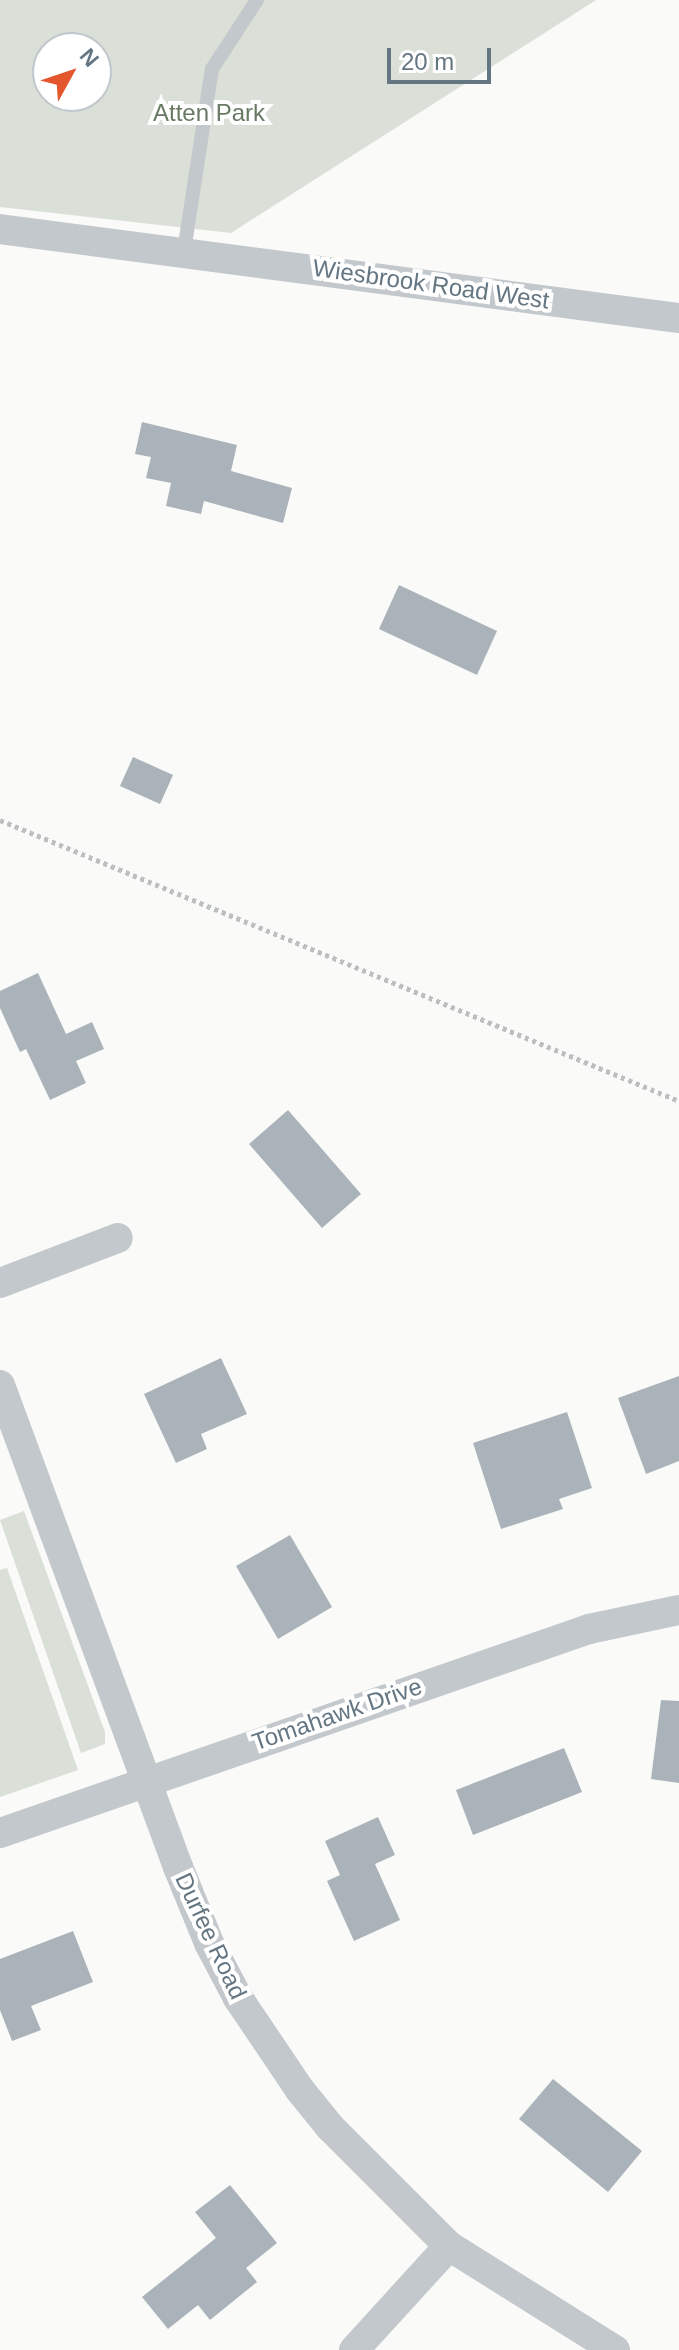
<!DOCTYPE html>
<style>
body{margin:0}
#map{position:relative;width:679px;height:2350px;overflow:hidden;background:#fafaf8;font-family:Arial,sans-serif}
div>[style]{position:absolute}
.green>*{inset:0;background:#dadfd7}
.building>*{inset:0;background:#aab3b9}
.path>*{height:5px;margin-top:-2.5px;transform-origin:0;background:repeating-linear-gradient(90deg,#bbbfc2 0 4px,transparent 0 8px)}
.service>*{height:14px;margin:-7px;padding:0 7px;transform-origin:7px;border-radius:7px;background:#c3c8cc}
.minor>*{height:30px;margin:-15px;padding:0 15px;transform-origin:15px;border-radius:15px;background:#c3c8cc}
span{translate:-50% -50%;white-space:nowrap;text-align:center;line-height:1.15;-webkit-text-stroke:8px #fff;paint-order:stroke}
.park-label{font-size:24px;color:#687a64}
.street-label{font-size:24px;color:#657683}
.north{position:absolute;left:32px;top:32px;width:80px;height:80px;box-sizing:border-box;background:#fff;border:2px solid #c1c8cd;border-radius:50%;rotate:50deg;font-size:22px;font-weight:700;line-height:32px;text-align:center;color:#657683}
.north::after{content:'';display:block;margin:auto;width:28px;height:36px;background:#e4572e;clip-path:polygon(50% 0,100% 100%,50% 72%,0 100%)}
.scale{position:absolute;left:387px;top:48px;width:104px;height:36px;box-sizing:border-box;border:4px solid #657683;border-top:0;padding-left:10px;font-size:24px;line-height:28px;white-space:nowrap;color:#657683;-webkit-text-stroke:6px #fff;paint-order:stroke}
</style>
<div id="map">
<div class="green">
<div style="clip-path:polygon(evenodd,0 0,596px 0,231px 233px,0 207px,0 0,48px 48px,96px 48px,96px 96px,48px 96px,48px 48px)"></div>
<div style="clip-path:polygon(24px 1511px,105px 1732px,105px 1744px,81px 1753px,0 1520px)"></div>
<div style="clip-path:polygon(7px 1568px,78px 1770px,0 1797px,0 1570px)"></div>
</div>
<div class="building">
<div style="clip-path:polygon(142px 422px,237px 445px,231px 471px,292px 488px,283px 523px,204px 501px,201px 514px,166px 506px,171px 483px,146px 478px,151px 457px,135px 454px)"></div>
<div style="clip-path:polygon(399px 585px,497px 631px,477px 675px,379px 629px)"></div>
<div style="clip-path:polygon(133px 757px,173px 775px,160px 804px,120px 786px)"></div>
<div style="clip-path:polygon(38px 973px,66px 1034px,92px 1022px,104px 1049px,76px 1061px,86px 1083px,50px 1100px,26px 1049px,20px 1052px,0 1008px,0 991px)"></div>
<div style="clip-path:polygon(288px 1110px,361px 1194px,322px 1228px,249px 1144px)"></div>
<div style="clip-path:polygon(221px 1358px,247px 1414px,201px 1434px,207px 1449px,176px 1463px,144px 1394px)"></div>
<div style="clip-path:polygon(679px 1376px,679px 1461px,646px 1474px,618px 1398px)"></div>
<div style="clip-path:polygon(567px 1412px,592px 1488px,559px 1499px,563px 1509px,501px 1529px,473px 1443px)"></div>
<div style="clip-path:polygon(290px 1535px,332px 1607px,278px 1639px,236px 1566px)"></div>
<div style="clip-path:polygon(661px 1700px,679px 1701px,679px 1783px,651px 1779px)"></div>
<div style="clip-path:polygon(564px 1748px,582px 1792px,473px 1835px,456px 1790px)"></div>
<div style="clip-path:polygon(378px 1817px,395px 1855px,375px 1864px,400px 1920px,354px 1941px,327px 1881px,340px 1875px,325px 1841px)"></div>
<div style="clip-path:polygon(73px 1931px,93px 1982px,31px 2006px,41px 2030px,12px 2041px,0 2010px,0 1959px)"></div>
<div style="clip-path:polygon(553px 2079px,642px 2151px,608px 2192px,519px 2119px)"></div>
<div style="clip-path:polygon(230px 2185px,277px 2243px,246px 2268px,257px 2282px,210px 2320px,198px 2305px,168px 2329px,142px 2297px,216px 2238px,195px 2212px)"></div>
</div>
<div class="path">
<div style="left:0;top:820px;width:735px;rotate:22.48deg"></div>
</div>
<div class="service">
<div style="left:184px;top:251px;width:184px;rotate:-81.3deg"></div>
<div style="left:212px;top:69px;width:82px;rotate:-56.9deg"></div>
</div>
<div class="minor">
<div style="left:0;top:229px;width:685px;rotate:7.47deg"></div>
<div style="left:0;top:1283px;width:126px;rotate:-20.9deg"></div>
<div style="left:0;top:1385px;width:514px;rotate:69.73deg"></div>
<div style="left:178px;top:1867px;width:82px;rotate:67.8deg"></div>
<div style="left:209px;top:1943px;width:62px;rotate:62.2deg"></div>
<div style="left:238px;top:1998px;width:111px;rotate:56deg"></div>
<div style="left:300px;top:2090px;width:48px;rotate:51deg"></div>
<div style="left:330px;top:2127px;width:168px;rotate:45deg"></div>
<div style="left:449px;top:2246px;width:196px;rotate:32.1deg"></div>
<div style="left:0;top:1833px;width:623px;rotate:-19.1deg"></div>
<div style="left:589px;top:1629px;width:92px;rotate:-11.9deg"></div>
<div style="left:354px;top:2350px;width:141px;rotate:-47.6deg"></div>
</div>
<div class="park-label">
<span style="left:209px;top:113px">Atten Park</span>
</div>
<div class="street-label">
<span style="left:431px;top:284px;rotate:8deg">Wiesbrook Road West</span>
<span style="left:337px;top:1714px;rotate:-19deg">Tomahawk Drive</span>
<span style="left:211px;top:1936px;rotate:65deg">Durfee Road</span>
</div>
<div class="north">N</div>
<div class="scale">20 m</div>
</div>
